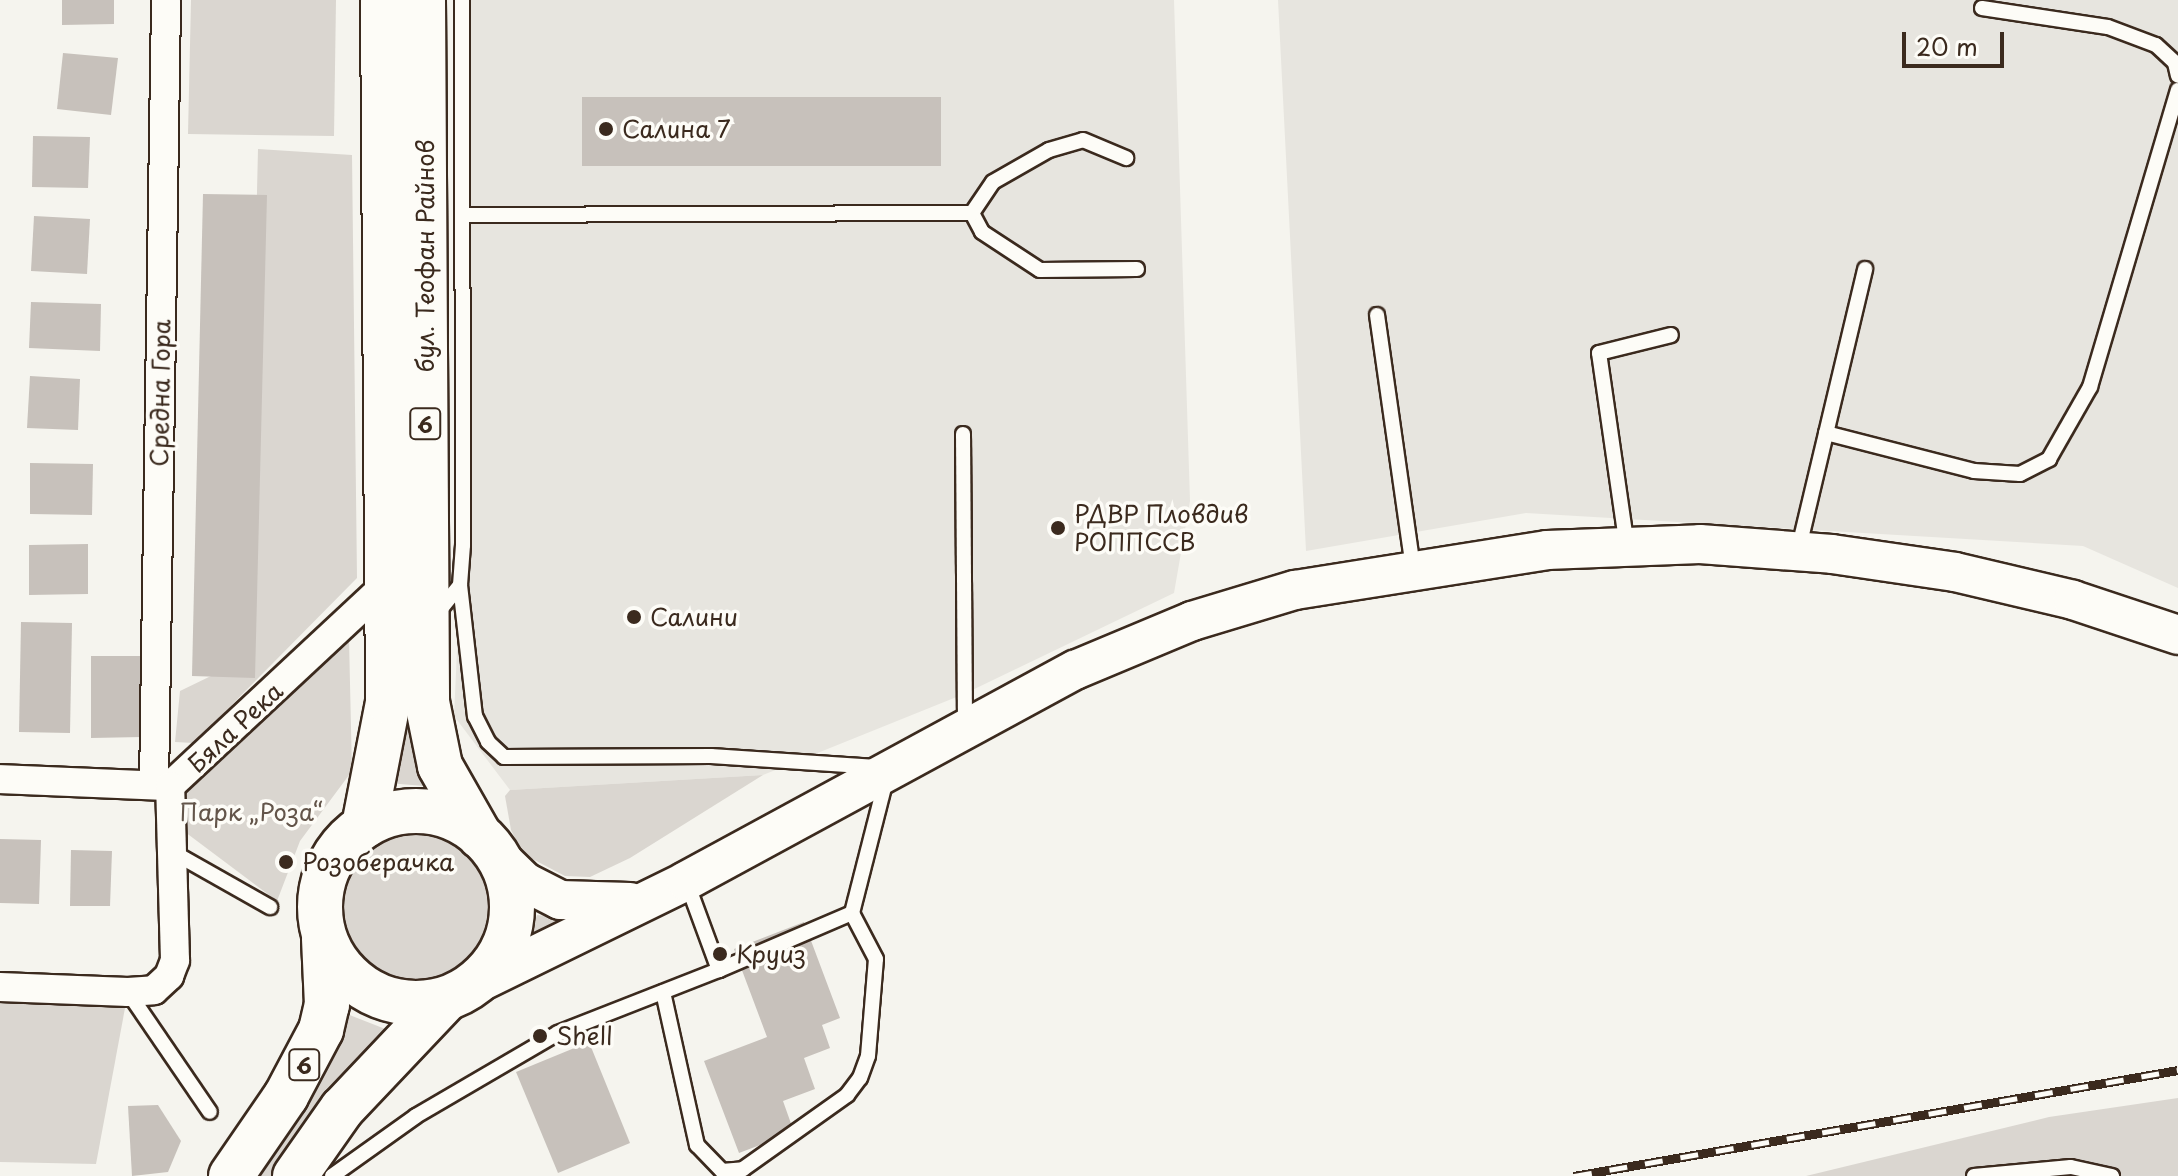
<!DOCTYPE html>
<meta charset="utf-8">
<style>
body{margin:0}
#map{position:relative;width:2178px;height:1176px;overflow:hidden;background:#f5f4ee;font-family:"Playpen Sans",sans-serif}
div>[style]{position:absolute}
.built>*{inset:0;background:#e7e5df}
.green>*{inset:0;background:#dad6d0}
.round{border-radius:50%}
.building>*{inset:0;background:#c7c1bb}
.roads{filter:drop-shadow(2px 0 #3b2a1e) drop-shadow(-2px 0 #3b2a1e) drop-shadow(0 2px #3b2a1e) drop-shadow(0 -2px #3b2a1e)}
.lane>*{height:14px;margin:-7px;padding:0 7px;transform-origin:7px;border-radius:7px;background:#fdfcf7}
.street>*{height:28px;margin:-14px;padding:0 14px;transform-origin:14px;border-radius:14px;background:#fdfcf7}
.secondary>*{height:38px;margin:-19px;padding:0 19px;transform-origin:19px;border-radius:19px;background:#fdfcf7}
.primary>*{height:44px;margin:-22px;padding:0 22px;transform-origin:22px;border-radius:22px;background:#fdfcf7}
.primary>.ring{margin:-22px;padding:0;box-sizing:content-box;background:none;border:44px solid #fdfcf7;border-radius:50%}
.rail>*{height:9px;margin-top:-4.5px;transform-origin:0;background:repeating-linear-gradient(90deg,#fdfcf7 0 18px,#3b2a1e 0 36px);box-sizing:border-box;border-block:2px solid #3b2a1e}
.dots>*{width:22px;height:22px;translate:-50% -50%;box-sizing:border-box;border:4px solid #fdfcf7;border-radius:50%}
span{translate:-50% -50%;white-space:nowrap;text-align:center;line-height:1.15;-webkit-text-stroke:7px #fdfcf7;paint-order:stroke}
.shield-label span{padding:2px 6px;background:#fdfcf7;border:2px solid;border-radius:6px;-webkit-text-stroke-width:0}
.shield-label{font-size:22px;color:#3b2a1e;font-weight:700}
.poi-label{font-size:24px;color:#3b2a1e}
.left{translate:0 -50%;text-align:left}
.street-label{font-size:24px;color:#3b2a1e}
.park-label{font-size:24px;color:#63554a}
.scale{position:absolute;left:1902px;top:32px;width:102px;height:36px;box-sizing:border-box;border:4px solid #3b2a1e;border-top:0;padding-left:10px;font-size:24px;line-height:28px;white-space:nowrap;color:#3b2a1e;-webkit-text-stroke:6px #fdfcf7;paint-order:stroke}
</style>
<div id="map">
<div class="built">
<div style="clip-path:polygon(462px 0,1174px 0,1190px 501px,1174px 593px,964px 694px,763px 775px,510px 790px,454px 716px,460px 585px)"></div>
<div style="clip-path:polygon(1278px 0,2178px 0,2178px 588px,2083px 546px,1526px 513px,1306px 551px)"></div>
</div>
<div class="green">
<div style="clip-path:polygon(191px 0,336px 0,334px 136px,188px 134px)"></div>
<div style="clip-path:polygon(258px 149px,352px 155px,357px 578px,194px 743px,175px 742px,180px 691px,246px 659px)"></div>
<div style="clip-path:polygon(349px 639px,352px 771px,300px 841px,277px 901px,185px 832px,176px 813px,185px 794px)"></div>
<div style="clip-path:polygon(409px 682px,424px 786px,388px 783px)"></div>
<div style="clip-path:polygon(763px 775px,630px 858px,590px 877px,565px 876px,523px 854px,511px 830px,505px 796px,510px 790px)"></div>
<div class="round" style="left:337px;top:830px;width:156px;height:156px"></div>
<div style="clip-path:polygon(537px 915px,584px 920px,526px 949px)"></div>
<div style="clip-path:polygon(0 987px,128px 992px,96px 1164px,0 1162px)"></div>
<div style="clip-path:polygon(347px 1014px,393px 1032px,340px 1079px,274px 1176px,251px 1176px)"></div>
<div style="clip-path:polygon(2178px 1098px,2178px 1176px,1806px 1176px,2049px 1117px)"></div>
</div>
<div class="building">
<div style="clip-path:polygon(62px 0,114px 0,114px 24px,62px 25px)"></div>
<div style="clip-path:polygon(63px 53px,118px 58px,111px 115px,57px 109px)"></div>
<div style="clip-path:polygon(582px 97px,941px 97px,941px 166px,582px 166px)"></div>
<div style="clip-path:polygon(33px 136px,90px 137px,88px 188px,32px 187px)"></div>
<div style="clip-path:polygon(203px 194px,267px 195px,255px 678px,192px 676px)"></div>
<div style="clip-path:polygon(34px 216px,90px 219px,87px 274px,31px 271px)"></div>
<div style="clip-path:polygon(31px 302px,101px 304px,100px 351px,29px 348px)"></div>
<div style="clip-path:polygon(30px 376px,80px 379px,78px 430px,27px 428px)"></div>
<div style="clip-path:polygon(30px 463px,93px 464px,92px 515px,30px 514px)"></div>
<div style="clip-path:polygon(88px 544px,88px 594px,29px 595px,29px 545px)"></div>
<div style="clip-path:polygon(21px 622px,72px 623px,70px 733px,19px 732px)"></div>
<div style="clip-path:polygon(91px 656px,142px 656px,142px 737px,91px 738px)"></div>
<div style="clip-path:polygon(0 839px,41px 840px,39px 904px,0 903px)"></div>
<div style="clip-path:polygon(71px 850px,112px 851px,110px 906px,70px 906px)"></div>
<div style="clip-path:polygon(804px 922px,840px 1018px,822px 1025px,830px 1048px,804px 1058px,815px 1089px,783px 1101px,794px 1132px,739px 1153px,704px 1061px,767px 1037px,734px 949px)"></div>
<div style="clip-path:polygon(589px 1042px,630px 1143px,558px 1173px,516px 1072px)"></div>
<div style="clip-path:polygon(158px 1105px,181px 1141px,168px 1172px,132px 1176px,128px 1106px)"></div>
</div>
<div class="roads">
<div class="lane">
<div style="left:1982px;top:8px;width:127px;rotate:8.6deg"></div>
<div style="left:2108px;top:27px;width:51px;rotate:20.6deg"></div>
<div style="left:2156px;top:45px;width:26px;rotate:43deg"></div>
<div style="left:2175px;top:63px;width:13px;rotate:77deg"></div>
<div style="left:972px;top:213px;width:21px;rotate:62deg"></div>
<div style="left:982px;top:232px;width:69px;rotate:33.2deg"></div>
<div style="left:1040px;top:270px;width:97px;rotate:-0.6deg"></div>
<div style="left:972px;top:213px;width:37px;rotate:-56deg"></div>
<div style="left:993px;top:182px;width:64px;rotate:-29.7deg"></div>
<div style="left:1049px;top:150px;width:35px;rotate:-16deg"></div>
<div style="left:1083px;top:140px;width:47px;rotate:22.7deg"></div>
<div style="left:464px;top:215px;width:508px;rotate:-0.23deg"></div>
<div style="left:1377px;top:315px;width:257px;rotate:81.9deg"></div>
<div style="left:1826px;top:433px;width:153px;rotate:14.4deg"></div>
<div style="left:1974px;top:471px;width:46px;rotate:3.7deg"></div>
<div style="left:2020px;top:474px;width:33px;rotate:-27deg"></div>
<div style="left:2049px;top:459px;width:83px;rotate:-60.3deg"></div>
<div style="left:2090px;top:387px;width:310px;rotate:-73.5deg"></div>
<div style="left:963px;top:434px;width:292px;rotate:89.6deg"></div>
<div style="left:1627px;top:547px;width:196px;rotate:-98.2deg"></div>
<div style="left:1599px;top:353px;width:74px;rotate:-14deg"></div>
<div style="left:1798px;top:551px;width:290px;rotate:-76.6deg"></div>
<div style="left:460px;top:585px;width:132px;rotate:83.5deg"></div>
<div style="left:475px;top:716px;width:29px;rotate:63deg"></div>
<div style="left:488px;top:742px;width:22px;rotate:43deg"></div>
<div style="left:504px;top:757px;width:207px;rotate:-0.3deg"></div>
<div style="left:711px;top:756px;width:166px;rotate:3.8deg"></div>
<div style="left:435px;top:616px;width:40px;rotate:-51deg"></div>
<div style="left:460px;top:585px;width:40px;rotate:-85.7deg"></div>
<div style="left:463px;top:545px;width:545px;rotate:-90.11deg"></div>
<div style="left:171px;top:851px;width:114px;rotate:29.5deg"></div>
<div style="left:687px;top:883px;width:93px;rotate:69.8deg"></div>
<div style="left:719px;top:970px;width:145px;rotate:-23.2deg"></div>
<div style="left:852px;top:913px;width:137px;rotate:-75.7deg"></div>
<div style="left:128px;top:992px;width:145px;rotate:55.7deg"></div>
<div style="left:663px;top:992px;width:157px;rotate:77.5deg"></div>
<div style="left:697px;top:1145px;width:36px;rotate:46deg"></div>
<div style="left:722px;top:1171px;width:21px;rotate:-5deg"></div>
<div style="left:743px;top:1169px;width:128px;rotate:-35.4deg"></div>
<div style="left:847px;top:1095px;width:21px;rotate:-53deg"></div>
<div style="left:860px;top:1078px;width:23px;rotate:-70deg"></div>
<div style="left:868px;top:1056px;width:97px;rotate:-85.3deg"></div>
<div style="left:876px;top:959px;width:52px;rotate:-117.6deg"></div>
<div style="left:332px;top:1176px;width:103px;rotate:-35.5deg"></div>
<div style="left:416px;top:1116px;width:164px;rotate:-30.3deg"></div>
<div style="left:558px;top:1033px;width:173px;rotate:-21.4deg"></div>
<div style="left:1974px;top:1176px;width:97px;rotate:-5.3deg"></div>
<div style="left:2071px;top:1167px;width:42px;rotate:12.4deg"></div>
</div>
<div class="street">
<div style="left:0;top:779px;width:170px;rotate:2.4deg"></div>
<div style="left:170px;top:786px;width:298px;rotate:-43deg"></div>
<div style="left:154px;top:785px;width:785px;rotate:-89.12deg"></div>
<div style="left:0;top:987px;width:128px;rotate:2.2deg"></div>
<div style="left:128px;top:992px;width:26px;rotate:-4deg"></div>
<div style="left:154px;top:990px;width:21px;rotate:-43deg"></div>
<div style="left:169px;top:976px;width:17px;rotate:-69deg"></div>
<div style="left:175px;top:960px;width:174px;rotate:-91.6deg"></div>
</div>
<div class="secondary">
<div style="left:495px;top:853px;width:42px;rotate:44deg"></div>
<div style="left:525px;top:882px;width:39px;rotate:27deg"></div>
<div style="left:560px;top:900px;width:70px;rotate:1.6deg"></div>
<div style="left:466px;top:989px;width:245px;rotate:-26.1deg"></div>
<div style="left:686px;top:881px;width:443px;rotate:-28.5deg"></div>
<div style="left:1075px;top:670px;width:127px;rotate:-22.7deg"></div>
<div style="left:1192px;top:621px;width:108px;rotate:-16.8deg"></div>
<div style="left:1295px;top:590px;width:255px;rotate:-9deg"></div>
<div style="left:1547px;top:550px;width:153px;rotate:-2.2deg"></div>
<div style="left:1700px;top:544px;width:132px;rotate:4.3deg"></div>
<div style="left:1832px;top:554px;width:124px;rotate:8.3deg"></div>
<div style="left:1955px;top:572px;width:121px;rotate:13.3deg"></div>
<div style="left:2073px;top:600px;width:111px;rotate:18.4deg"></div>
</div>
<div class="primary">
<div style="left:423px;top:0;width:702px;rotate:89.67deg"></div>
<div style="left:427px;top:702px;width:65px;rotate:78.5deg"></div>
<div style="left:440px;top:766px;width:81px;rotate:60.3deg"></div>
<div class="ring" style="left:320px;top:811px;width:148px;height:148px"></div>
<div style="left:364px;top:826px;width:126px;rotate:-79deg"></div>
<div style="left:388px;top:702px;width:702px;rotate:-90.41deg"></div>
<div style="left:231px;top:1176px;width:97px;rotate:-55.5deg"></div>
<div style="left:286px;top:1096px;width:75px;rotate:-62.1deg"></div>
<div style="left:321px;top:1030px;width:26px;rotate:-77deg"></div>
<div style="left:327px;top:1005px;width:66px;rotate:-92.6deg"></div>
<div style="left:295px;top:1176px;width:82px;rotate:-55deg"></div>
<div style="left:342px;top:1109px;width:151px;rotate:-46.6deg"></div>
</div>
</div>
<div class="rail">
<div style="left:1574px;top:1176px;width:613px;rotate:-9.95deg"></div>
</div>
<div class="dots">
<div style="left:606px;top:129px;background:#3b2a1e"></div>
<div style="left:1058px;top:528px;background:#3b2a1e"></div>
<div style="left:634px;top:617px;background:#3b2a1e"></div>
<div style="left:286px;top:862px;background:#3b2a1e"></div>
<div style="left:720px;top:954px;background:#3b2a1e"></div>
<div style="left:540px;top:1036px;background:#3b2a1e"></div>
</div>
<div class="shield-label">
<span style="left:425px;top:424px">6</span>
<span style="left:304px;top:1065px">6</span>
</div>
<div class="poi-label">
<span class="left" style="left:622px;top:129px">Салина 7</span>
<span class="left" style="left:1074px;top:528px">РДВР Пловдив<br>РОППССВ</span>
<span class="left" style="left:650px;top:617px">Салини</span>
<span class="left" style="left:302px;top:862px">Розоберачка</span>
<span class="left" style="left:736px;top:954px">Круиз</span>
<span class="left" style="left:556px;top:1036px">Shell</span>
</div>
<div class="street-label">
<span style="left:425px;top:256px;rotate:-90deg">бул. Теофан Райнов</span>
<span style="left:160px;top:393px;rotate:-89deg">Средна Гора</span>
<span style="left:235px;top:727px;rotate:-43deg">Бяла Река</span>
</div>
<div class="park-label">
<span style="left:251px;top:812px">Парк „Роза“</span>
</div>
<div class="scale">20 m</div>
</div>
